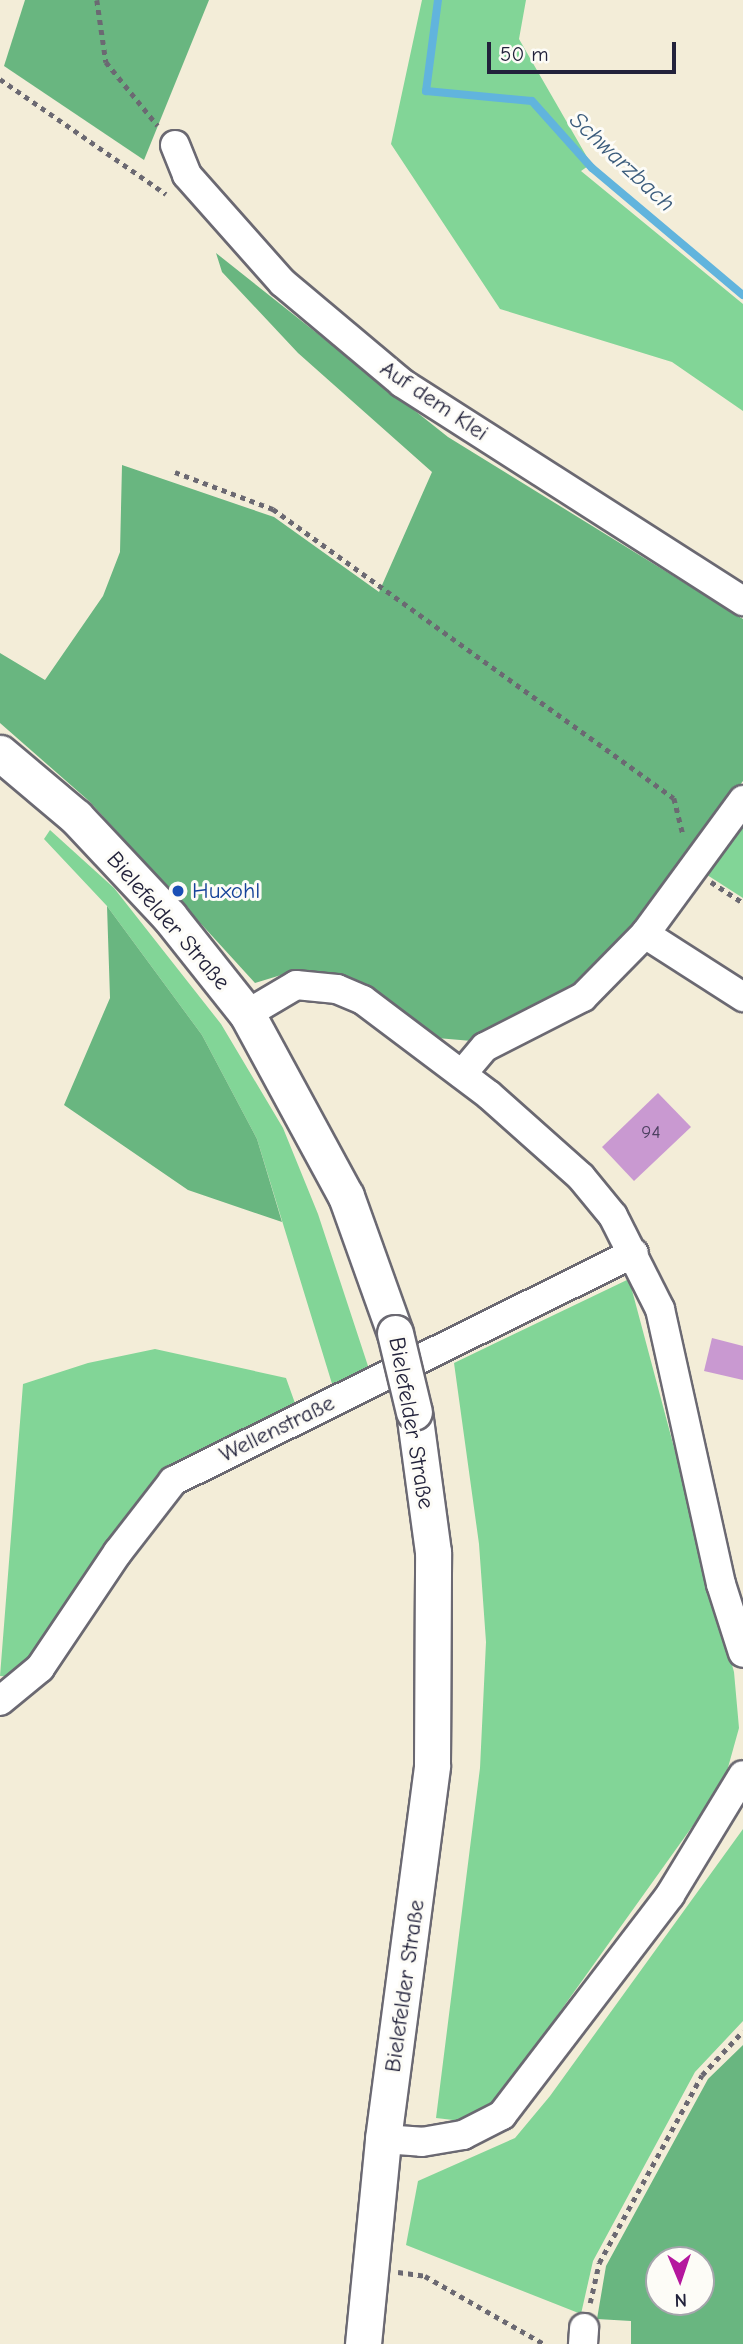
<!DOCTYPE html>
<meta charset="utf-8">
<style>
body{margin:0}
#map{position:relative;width:743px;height:2344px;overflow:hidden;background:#f3edd8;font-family:"Comic Neue",sans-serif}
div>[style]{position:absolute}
.green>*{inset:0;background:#82d597}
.forest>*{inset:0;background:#69b680}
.stream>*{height:8px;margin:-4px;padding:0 4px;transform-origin:4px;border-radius:4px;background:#61b4dd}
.building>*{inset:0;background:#c999d1}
.path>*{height:4.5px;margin-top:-2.25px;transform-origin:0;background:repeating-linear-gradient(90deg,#6b6972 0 5px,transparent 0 10px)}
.roads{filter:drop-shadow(2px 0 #6b6972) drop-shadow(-2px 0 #6b6972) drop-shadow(0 2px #6b6972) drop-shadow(0 -2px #6b6972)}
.minor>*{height:28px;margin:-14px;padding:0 14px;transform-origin:14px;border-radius:14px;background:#fff}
.major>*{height:35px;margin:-17.5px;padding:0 17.5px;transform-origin:17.5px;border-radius:17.5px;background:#fff}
.bridges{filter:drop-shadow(2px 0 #6b6972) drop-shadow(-2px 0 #6b6972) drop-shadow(0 2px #6b6972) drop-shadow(0 -2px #6b6972)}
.major-bridge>*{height:35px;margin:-17.5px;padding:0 17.5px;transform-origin:17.5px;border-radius:17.5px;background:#fff}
.dots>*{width:19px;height:19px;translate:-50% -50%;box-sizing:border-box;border:4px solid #fdfcf7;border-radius:50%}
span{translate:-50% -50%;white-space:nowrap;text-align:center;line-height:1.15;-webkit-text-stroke:6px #fdfcf7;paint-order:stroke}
.number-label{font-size:19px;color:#4c4060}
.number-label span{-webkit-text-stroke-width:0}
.street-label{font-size:23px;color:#22223b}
.transit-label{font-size:23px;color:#164399}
.left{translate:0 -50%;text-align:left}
.water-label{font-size:24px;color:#3b5c7c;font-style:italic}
.north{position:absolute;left:645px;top:2246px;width:70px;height:70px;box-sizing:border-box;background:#fdfcf7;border:2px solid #a5a5ac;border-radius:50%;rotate:178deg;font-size:19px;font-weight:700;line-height:28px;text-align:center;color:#22223b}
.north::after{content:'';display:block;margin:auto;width:24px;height:32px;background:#b5179e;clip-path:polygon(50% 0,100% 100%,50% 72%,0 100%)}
.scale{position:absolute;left:487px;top:42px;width:189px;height:32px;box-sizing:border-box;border:4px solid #22223b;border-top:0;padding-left:9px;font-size:21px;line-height:24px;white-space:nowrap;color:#22223b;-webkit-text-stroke:5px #fdfcf7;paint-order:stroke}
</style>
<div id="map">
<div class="green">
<div style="clip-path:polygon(422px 0,526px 0,519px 39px,591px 164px,581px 171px,743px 304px,743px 411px,672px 362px,500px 309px,391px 144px)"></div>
<div style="clip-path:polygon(743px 820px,743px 898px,704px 873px)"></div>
<div style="clip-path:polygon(50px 830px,114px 888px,221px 1024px,283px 1128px,318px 1214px,369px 1369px,333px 1387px,257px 1139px,202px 1035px,107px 906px,44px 839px)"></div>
<div style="clip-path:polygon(629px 1279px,734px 1672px,739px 1728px,724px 1782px,499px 2097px,462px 2121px,436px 2118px,480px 1768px,486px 1642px,479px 1544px,454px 1363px)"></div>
<div style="clip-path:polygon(155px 1349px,286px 1378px,296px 1406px,171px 1471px,18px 1677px,0 1676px,23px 1384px,88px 1363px)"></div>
<div style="clip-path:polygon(743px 1829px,743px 2021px,695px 2072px,593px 2261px,581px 2314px,406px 2245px,418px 2181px,515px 2138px,550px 2096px)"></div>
</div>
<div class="forest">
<div style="clip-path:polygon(25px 0,209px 0,144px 160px,4px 66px)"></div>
<div style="clip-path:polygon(216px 253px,448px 437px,743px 619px,743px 781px,635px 922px,578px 984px,472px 1041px,437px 1038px,367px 987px,328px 973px,291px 972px,255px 983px,89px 801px,0 723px,0 653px,45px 680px,103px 596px,120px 552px,122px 465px,274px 517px,379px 592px,432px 472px,298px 353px,222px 272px)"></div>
<div style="clip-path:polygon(107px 906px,202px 1035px,257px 1139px,282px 1222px,188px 1190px,64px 1105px,110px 998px)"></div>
<div style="clip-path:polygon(evenodd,743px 2045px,743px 2344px,631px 2344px,631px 2321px,597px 2319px,606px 2266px,708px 2079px,743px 2045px,659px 2260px,701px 2260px,701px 2302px,659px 2302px,659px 2260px)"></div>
</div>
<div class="stream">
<div style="left:438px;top:0;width:92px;rotate:97.5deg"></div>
<div style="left:426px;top:91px;width:106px;rotate:5.4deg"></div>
<div style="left:532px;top:101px;width:90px;rotate:48.2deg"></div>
<div style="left:592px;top:168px;width:197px;rotate:40.1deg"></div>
</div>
<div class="building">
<div style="clip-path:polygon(658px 1093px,691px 1127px,634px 1181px,602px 1147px)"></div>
<div style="clip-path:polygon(712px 1338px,743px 1346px,743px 1380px,704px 1371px)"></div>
</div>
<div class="path">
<div style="left:97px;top:0;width:63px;rotate:81.7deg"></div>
<div style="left:106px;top:62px;width:82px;rotate:50.9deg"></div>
<div style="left:0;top:79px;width:202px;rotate:34.7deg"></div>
<div style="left:175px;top:472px;width:105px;rotate:20.7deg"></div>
<div style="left:273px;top:509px;width:494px;rotate:35.8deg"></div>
<div style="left:674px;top:798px;width:36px;rotate:76deg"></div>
<div style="left:711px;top:882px;width:38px;rotate:33deg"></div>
<div style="left:398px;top:2272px;width:27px;rotate:8deg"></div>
<div style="left:425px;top:2276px;width:137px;rotate:29.7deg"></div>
<div style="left:590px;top:2303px;width:41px;rotate:-77.3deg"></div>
<div style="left:599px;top:2263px;width:214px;rotate:-61.3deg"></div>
<div style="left:702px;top:2075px;width:60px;rotate:-47deg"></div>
</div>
<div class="roads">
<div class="minor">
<div style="left:175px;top:145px;width:32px;rotate:68deg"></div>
<div style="left:187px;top:175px;width:144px;rotate:48.4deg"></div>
<div style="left:283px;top:283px;width:155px;rotate:40deg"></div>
<div style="left:402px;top:383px;width:405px;rotate:32.6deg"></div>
<div style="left:645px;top:934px;width:117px;rotate:32.7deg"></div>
<div style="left:247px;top:1014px;width:57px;rotate:-30.6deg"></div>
<div style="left:296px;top:985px;width:41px;rotate:5.6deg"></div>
<div style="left:337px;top:989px;width:28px;rotate:23deg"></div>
<div style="left:363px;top:1000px;width:158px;rotate:37deg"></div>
<div style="left:489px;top:1095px;width:123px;rotate:41.7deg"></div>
<div style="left:581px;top:1177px;width:50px;rotate:50.6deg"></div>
<div style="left:613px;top:1216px;width:104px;rotate:63.2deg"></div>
<div style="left:660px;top:1309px;width:282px;rotate:77.5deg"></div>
<div style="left:721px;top:1584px;width:72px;rotate:72.3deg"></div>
<div style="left:462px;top:1074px;width:35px;rotate:-50deg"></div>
<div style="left:485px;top:1047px;width:110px;rotate:-27deg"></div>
<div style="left:583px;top:997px;width:88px;rotate:-45.5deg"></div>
<div style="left:645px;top:934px;width:166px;rotate:-53.8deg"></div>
<div style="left:0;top:1701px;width:52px;rotate:-39.5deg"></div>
<div style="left:40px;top:1668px;width:140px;rotate:-56.1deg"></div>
<div style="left:118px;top:1552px;width:90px;rotate:-52.2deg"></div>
<div style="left:173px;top:1481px;width:514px;rotate:-26.32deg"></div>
<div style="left:383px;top:2139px;width:39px;rotate:4deg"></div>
<div style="left:422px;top:2142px;width:42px;rotate:-9.7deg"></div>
<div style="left:463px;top:2135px;width:44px;rotate:-27.1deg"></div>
<div style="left:502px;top:2115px;width:277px;rotate:-52.6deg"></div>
<div style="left:670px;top:1895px;width:140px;rotate:-58.7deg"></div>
<div style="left:583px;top:2344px;width:16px;rotate:-86deg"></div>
</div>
<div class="major">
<div style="left:0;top:753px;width:99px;rotate:40.1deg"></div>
<div style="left:76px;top:817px;width:136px;rotate:46.8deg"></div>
<div style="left:169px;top:916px;width:125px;rotate:51.5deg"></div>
<div style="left:247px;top:1014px;width:207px;rotate:61.5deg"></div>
<div style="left:346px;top:1196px;width:145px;rotate:70.3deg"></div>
<div style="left:363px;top:2344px;width:206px;rotate:-84.4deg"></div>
<div style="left:383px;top:2139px;width:377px;rotate:-82.5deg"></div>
<div style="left:432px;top:1765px;width:213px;rotate:-89.7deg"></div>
<div style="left:433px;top:1552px;width:141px;rotate:-97.7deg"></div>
</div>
</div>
<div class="bridges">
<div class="major-bridge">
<div style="left:395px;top:1333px;width:81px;rotate:76.5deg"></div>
</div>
</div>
<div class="dots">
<div style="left:178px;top:891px;background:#1a4fb4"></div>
</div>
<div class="number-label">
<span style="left:651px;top:1133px">94</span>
</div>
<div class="street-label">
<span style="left:434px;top:401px;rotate:34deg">Auf dem Klei</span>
<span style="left:168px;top:921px;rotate:49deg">Bielefelder Straße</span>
<span style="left:411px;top:1423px;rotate:80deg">Bielefelder Straße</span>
<span style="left:277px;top:1429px;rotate:-26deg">Wellenstraße</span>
<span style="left:405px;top:1986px;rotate:-82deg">Bielefelder Straße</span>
</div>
<div class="transit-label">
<span class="left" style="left:192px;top:891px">Huxohl</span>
</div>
<div class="water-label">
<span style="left:622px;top:162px;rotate:43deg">Schwarzbach</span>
</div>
<div class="north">N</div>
<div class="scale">50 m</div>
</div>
